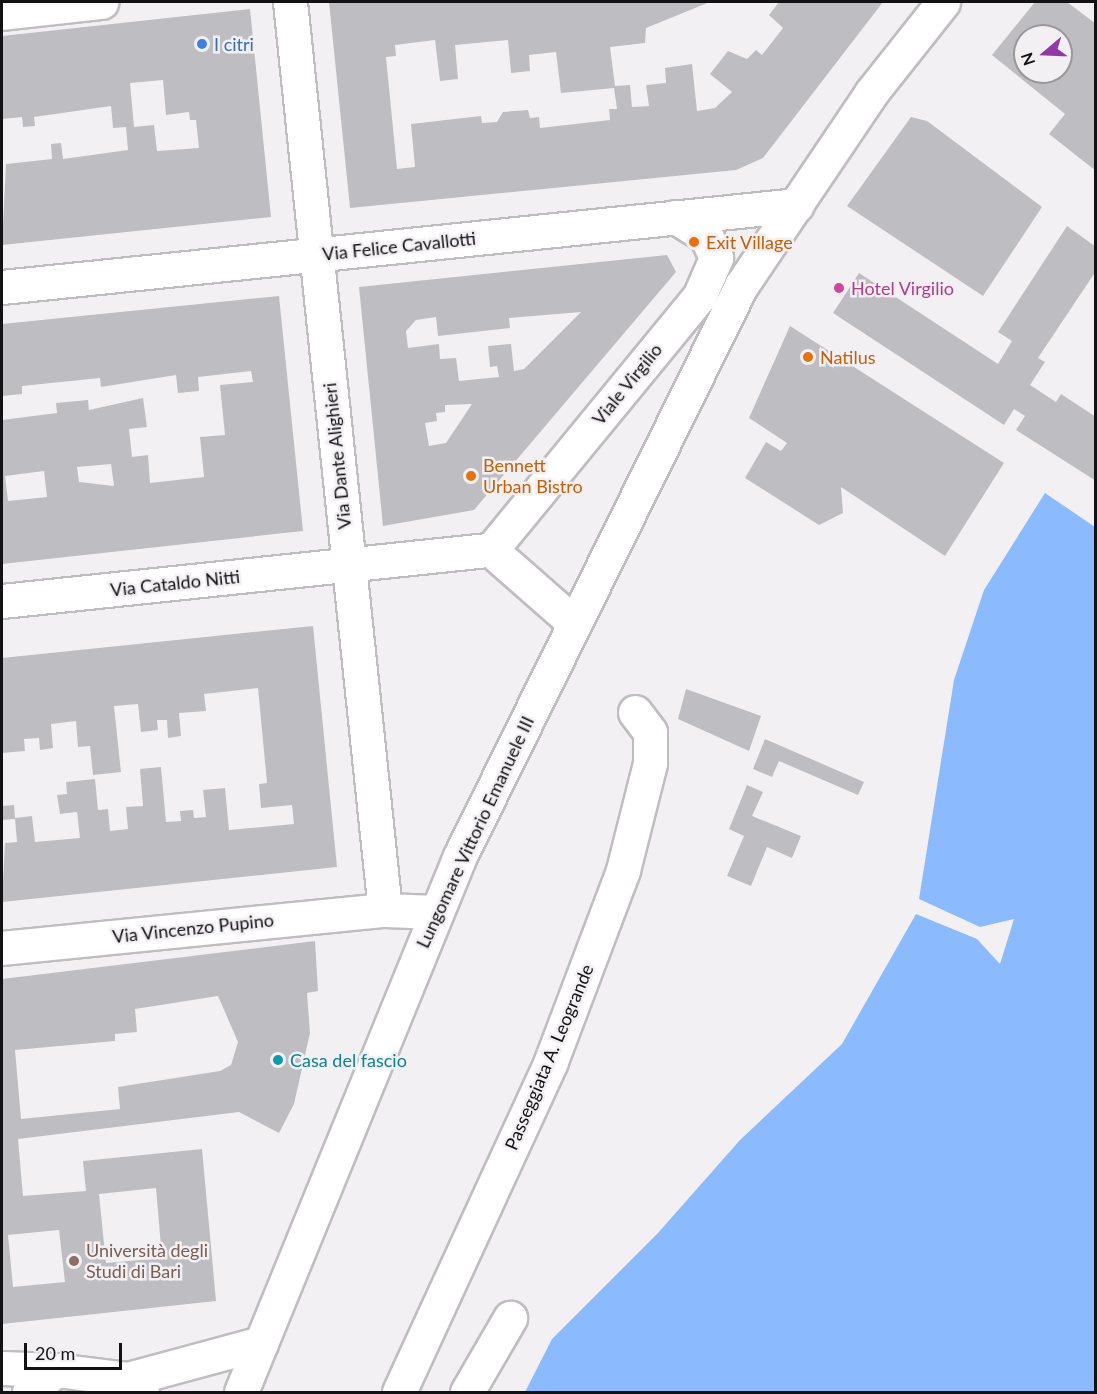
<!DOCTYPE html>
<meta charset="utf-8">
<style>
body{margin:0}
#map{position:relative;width:1097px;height:1394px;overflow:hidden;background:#f3f0f4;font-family:Lato,sans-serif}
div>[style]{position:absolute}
.water>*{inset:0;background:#8bbbfe}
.building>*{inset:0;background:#bebec2}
.roads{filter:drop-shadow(2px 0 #c0bdc1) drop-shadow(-2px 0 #c0bdc1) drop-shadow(0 2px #c0bdc1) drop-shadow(0 -2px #c0bdc1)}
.street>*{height:33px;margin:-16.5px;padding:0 16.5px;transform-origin:16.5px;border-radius:16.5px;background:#fff}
.secondary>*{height:33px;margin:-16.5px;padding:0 16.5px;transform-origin:16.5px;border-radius:16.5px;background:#fff}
.dots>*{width:16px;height:16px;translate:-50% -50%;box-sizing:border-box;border:3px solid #f3f0f4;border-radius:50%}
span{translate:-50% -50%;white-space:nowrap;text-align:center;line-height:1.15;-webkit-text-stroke:5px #f3f0f4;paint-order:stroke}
.shop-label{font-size:18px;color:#366cbe}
.left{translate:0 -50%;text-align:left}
.food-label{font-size:18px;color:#c56008}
.street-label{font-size:18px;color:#121113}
.hotel-label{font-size:18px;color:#b23c85}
.culture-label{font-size:18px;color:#0d838f}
.education-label{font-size:18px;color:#785e54}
.frame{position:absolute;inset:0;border:3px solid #121113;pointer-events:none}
.north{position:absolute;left:1013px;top:24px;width:60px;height:60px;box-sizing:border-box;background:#f3f0f4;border:2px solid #99979a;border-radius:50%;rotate:251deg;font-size:16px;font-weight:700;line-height:24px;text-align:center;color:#121113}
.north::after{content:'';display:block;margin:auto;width:21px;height:27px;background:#9239a5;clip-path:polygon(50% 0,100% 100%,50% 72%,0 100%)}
.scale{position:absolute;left:24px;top:1343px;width:98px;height:27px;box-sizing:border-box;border:3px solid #121113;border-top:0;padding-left:8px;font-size:18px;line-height:21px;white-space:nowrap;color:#121113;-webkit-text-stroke:4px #f3f0f4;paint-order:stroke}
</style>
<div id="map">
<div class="water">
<div style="clip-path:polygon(1045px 493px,1095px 527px,1095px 1392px,525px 1392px,552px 1339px,658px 1233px,740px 1140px,842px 1044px,916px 914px,977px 939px,1000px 964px,1014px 919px,980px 927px,919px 899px,954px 680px,984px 590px)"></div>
</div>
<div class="building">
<div style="clip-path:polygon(evenodd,329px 2px,710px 2px,646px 28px,645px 43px,610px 47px,615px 86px,630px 85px,632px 107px,649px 106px,646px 85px,666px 83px,665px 68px,692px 64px,697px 111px,715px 108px,732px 92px,710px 74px,728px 51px,747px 59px,756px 50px,762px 55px,783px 28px,769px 15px,779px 2px,883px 2px,763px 158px,736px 170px,350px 208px,329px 2px,435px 40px,440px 81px,458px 79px,455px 45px,508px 40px,511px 73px,530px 71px,529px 55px,556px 52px,561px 93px,614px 88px,617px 109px,609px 109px,610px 120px,540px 128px,539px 117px,530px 118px,528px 110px,503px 112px,497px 122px,482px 123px,481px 116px,411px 124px,415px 167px,397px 169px,386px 57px,396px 56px,395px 45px,435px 40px)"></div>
<div style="clip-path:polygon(evenodd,1035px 2px,1067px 2px,1096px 24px,1096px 171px,1049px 134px,1065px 114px,992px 55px,1035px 2px,1025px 36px,1061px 36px,1061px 72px,1025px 72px,1025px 36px)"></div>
<div style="clip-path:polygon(evenodd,250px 9px,271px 217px,2px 245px,6px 164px,52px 159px,51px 144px,61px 143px,63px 159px,128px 150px,126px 127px,113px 128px,111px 106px,34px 117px,35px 126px,23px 127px,22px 117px,2px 119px,2px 36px,250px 9px,163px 80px,166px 115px,189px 112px,190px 120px,196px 120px,199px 148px,157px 151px,154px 125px,134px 127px,130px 83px,163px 80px)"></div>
<div style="clip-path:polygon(911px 117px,927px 121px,1042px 207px,983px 296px,847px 206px)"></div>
<div style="clip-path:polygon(1067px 226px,1096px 247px,1096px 271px,1038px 358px,1045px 362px,1030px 385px,1056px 402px,1061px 394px,1096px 417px,1096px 481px,1016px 430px,1025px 416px,1014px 409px,1004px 425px,833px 313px,859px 273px,998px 364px,1012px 341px,998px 332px)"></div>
<div style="clip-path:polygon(evenodd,667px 255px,676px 272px,474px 510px,383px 526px,359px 287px,667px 255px,581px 312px,524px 369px,514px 371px,511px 344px,488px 346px,490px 367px,497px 366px,499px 377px,459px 381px,456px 358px,440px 359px,439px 344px,408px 348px,406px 331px,416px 320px,436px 317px,438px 336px,510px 328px,509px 318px,581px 312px,667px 255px,472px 404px,446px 443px,429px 446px,425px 423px,437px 421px,436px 413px,445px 412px,445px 405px,472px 404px)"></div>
<div style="clip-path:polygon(evenodd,279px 296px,303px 531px,2px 564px,2px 420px,57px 413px,56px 403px,88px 400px,89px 410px,143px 398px,147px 427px,129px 429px,132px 457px,148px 455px,150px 483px,204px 477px,200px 437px,225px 435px,220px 385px,253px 382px,251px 371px,198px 377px,199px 391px,178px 393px,176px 375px,101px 387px,100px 378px,22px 386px,22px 394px,2px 396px,2px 324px,279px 296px,111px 464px,114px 486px,79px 482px,77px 467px,111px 464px,279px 296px,44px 471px,47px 497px,8px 501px,5px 476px,44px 471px)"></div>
<div style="clip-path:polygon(790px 326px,1004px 463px,945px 556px,841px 487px,843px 513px,819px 525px,745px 478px,766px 442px,781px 451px,787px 443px,749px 418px)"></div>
<div style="clip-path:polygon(313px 626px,337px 867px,2px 902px,5px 843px,17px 842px,15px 819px,2px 820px,2px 806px,14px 805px,15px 818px,32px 816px,35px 842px,80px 838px,77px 812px,60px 814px,57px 795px,67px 794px,66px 782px,95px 779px,98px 810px,108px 809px,110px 831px,128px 829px,126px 807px,143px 806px,140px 769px,161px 767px,166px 822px,181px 821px,180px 811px,193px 810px,194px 818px,206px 817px,203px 790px,225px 788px,229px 830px,294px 824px,292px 805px,261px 808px,259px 784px,267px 783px,258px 688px,204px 694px,206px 711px,179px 713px,181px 736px,168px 738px,167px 720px,157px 720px,158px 730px,141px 732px,138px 704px,114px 706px,121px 772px,93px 775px,90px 746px,78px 747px,76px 721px,51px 724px,53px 748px,40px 750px,39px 738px,24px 739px,25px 751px,2px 753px,2px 658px)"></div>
<div style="clip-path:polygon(686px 689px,761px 716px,749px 751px,678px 719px)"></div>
<div style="clip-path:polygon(765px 739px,864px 782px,858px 795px,779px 761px,772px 777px,753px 769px)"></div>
<div style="clip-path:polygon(747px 785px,763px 792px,752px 816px,801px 836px,792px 858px,767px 847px,751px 886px,727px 876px,744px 836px,729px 829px)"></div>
<div style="clip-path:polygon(evenodd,315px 941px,318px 991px,307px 993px,310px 1033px,294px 1104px,279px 1133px,239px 1112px,18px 1139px,23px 1196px,86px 1191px,83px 1161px,202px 1149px,216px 1301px,2px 1324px,2px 979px,315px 941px,218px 996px,238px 1042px,231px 1065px,220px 1071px,118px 1087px,120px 1109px,21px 1119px,15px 1050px,115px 1041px,115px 1034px,137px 1032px,135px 1009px,218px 996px,315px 941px,156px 1188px,162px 1258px,106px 1263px,99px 1194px,156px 1188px,315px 941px,59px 1230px,65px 1282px,13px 1287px,8px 1235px,59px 1230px)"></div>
</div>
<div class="roads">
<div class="street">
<div style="left:2px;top:13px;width:100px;rotate:-6.3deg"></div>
<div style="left:491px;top:550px;width:328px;rotate:-50.6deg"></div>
<div style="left:699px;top:297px;width:43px;rotate:-66.4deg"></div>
<div style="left:716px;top:258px;width:24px;rotate:-114deg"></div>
<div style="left:706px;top:236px;width:36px;rotate:-148deg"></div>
<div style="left:2px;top:601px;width:492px;rotate:-6deg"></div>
<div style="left:491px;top:550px;width:111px;rotate:41.3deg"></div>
<div style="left:2px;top:948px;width:385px;rotate:-5.7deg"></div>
<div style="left:2px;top:1368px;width:54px;rotate:2.1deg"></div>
<div style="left:128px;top:1379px;width:138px;rotate:-15.1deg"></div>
<div style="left:29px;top:1392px;width:35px;rotate:-39deg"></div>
<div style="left:56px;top:1370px;width:73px;rotate:7.1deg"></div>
<div style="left:128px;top:1379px;width:19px;rotate:43deg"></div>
<div style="left:399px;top:1392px;width:364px;rotate:-65.3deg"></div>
<div style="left:551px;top:1061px;width:204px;rotate:-69.3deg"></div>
<div style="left:623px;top:870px;width:110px;rotate:-75.8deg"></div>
<div style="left:650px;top:763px;width:31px;rotate:-90deg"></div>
<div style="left:650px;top:732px;width:25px;rotate:-127deg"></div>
<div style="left:467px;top:1392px;width:86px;rotate:-59.8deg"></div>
</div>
<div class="secondary">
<div style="left:290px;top:2px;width:913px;rotate:84.03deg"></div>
<div style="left:385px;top:910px;width:51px;rotate:2.2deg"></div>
<div style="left:2px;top:287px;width:799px;rotate:-5.89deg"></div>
<div style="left:241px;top:1392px;width:579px;rotate:-67.78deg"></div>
<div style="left:460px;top:856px;width:636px;rotate:-63.76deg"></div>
<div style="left:741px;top:286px;width:233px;rotate:-56deg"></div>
<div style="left:871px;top:93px;width:116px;rotate:-51.6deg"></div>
</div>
</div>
<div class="dots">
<div style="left:202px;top:44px;background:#3f7fe0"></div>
<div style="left:694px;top:242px;background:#e8710a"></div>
<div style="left:839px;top:288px;background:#d1479c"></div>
<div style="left:808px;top:357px;background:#e8710a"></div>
<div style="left:471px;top:476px;background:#e8710a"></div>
<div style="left:278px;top:1060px;background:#0f9aa8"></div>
<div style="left:74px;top:1261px;background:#8d6e63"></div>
</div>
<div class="shop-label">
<span class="left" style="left:214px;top:44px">I citri</span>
</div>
<div class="food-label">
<span class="left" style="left:706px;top:242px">Exit Village</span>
<span class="left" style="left:820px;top:357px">Natilus</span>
<span class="left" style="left:483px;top:476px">Bennett<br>Urban Bistro</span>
</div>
<div class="street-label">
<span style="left:399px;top:246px;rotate:-6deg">Via Felice Cavallotti</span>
<span style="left:627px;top:384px;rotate:-51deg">Viale Virgilio</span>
<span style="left:337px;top:456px;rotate:-96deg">Via Dante Alighieri</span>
<span style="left:175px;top:583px;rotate:-6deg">Via Cataldo Nitti</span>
<span style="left:475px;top:832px;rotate:-65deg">Lungomare Vittorio Emanuele III</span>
<span style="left:193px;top:928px;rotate:-6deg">Via Vincenzo Pupino</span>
<span style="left:549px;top:1057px;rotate:-67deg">Passeggiata A. Leogrande</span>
</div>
<div class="hotel-label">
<span class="left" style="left:851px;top:288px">Hotel Virgilio</span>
</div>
<div class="culture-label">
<span class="left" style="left:290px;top:1060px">Casa del fascio</span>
</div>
<div class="education-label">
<span class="left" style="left:86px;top:1261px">Università degli<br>Studi di Bari</span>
</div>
<div class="frame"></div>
<div class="north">N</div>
<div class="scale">20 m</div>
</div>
